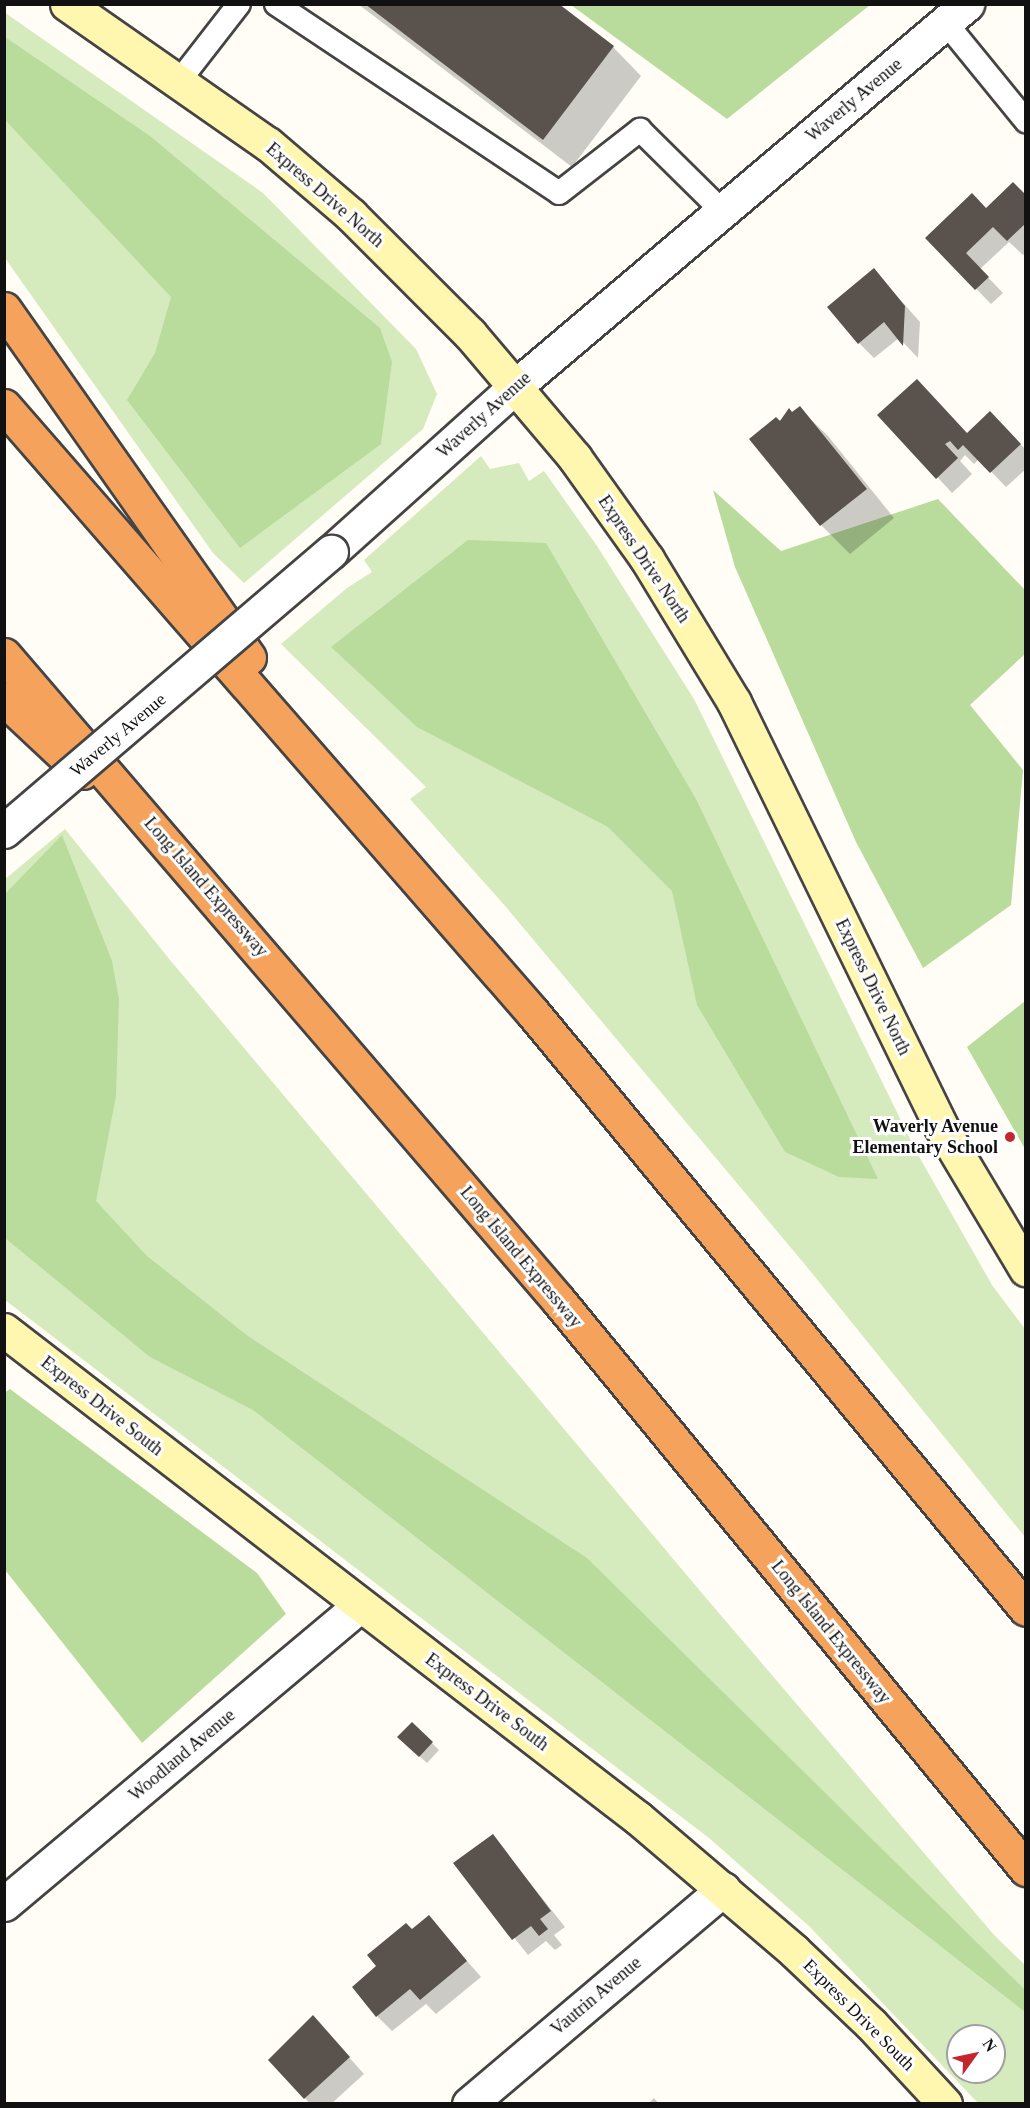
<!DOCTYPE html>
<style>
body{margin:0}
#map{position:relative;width:1030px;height:2108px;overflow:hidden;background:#fffdf5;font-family:"Times New Roman",serif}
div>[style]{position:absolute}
.green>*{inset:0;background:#d5ebbd}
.forest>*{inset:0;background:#b9dc9c}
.shadow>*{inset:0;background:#0003}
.building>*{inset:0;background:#5a524d}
.roads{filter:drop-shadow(2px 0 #444) drop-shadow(-2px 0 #444) drop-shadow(0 2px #444) drop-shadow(0 -2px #444)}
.service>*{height:22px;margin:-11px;padding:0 11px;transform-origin:11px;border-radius:11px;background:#fff}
.minor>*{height:33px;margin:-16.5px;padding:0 16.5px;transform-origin:16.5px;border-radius:16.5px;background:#fff}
.tertiary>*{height:33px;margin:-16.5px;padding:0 16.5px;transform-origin:16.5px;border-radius:16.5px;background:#fff}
.secondary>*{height:33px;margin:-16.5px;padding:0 16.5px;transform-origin:16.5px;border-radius:16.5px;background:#fff6b0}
.motorway>*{height:33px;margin:-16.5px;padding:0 16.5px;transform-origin:16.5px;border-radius:16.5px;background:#f5a25d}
.bridges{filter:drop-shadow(2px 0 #444) drop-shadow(-2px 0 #444) drop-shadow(0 2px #444) drop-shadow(0 -2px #444)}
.tertiary-bridge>*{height:33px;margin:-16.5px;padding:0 16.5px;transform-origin:16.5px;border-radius:16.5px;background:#fff}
.dots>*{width:16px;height:16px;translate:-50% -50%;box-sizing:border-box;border:3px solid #fff;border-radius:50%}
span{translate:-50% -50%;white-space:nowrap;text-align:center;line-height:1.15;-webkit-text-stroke:6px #fff;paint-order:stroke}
.street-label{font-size:18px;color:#111}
.poi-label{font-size:18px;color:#111;font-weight:700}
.right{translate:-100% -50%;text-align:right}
.frame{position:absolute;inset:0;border:6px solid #111;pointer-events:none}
.north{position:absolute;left:946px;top:2024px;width:60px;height:60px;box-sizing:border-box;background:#fff;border:2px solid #a0a0a0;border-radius:50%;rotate:57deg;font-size:16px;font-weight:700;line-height:24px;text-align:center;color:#111}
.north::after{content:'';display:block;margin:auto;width:21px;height:27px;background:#c4262e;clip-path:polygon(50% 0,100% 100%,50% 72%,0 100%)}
</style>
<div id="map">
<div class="green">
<div style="clip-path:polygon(4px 12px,263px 193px,416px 349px,437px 394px,423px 429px,244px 583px,213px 553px,5px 258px)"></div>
<div style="clip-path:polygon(481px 456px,490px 469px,519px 463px,529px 481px,544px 471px,597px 546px,694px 699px,917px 1153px,992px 1285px,1025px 1329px,1025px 1537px,807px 1267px,506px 907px,410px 799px,426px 787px,281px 644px,347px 588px,372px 572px,364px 560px)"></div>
<div style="clip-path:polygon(evenodd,65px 829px,170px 960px,706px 1598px,995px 1936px,1025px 1965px,1025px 2103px,978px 2103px,809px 1926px,709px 1838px,5px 1300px,4px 880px,65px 829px,958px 2036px,994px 2036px,994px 2072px,958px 2072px,958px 2036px)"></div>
</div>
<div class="forest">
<div style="clip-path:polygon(571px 5px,870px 5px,727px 119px)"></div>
<div style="clip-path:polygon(5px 37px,150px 136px,380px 328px,392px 362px,381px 444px,240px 548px,127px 400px,155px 353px,171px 297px,5px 120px)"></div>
<div style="clip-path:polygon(713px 490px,781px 551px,938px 499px,1025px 590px,1025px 654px,970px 705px,1023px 770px,1011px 905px,923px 968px,856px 842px,735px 567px)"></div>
<div style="clip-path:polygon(468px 540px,546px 543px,696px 799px,878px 1179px,839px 1177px,785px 1152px,697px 1005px,672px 891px,608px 827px,417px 727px,331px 647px)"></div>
<div style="clip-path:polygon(62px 835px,112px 961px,119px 999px,116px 1096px,96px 1201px,147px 1256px,248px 1336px,587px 1558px,1025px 1990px,1025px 2012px,253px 1410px,150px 1357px,5px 1238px,5px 894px)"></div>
<div style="clip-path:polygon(1025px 1001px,1025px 1149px,967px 1047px)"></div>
<div style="clip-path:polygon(10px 1389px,257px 1573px,286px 1614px,142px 1743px,5px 1570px,4px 1393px)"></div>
</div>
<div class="shadow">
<div style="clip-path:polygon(358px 4px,556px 4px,613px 47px,641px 76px,572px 167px)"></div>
<div style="clip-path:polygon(1026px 197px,1026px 253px,1023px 255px,1009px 242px,980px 269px,1003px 293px,991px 304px,927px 238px)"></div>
<div style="clip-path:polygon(874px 270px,920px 322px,918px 358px,899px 338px,874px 358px,859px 343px)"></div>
<div style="clip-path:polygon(799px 408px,828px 436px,894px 518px,850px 554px,821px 525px,751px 439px)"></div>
<div style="clip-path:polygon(880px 415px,967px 434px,1005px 428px,1026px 450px,1026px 469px,1006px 487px,979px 459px,974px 464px,965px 455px,960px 461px,972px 474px,952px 493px)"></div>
<div style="clip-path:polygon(412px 1724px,439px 1750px,427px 1763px,407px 1745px)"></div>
<div style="clip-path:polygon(493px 1836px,565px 1927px,554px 1935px,562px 1945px,555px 1950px,546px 1941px,528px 1955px,456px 1864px)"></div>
<div style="clip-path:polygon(429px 1917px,481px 1977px,436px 2014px,426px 2004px,392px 2031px,377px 2016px,378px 1966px)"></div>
<div style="clip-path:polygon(313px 2017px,364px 2074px,331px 2104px,310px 2104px,305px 2098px)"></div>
<div style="clip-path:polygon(654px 2098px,659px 2104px,648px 2104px)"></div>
</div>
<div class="building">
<div style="clip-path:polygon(365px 4px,559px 4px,614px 46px,543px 140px)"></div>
<div style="clip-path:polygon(1013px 182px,1026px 195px,1026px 223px,1007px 241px,993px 227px,966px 253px,989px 277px,975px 290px,925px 238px,972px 193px,986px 208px)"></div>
<div style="clip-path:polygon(874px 268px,905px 306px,903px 346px,884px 322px,858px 344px,827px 307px)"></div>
<div style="clip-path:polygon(917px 379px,967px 433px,990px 411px,1021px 444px,990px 473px,963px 445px,958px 450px,950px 441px,945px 444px,958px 458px,936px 479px,877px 415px)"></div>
<div style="clip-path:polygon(800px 406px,867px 489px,820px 526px,749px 439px,776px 417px,780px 421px,789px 408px,792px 412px)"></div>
<div style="clip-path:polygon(412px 1722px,433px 1742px,419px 1757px,397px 1737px)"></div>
<div style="clip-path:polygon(493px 1834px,551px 1911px,540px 1919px,548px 1929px,539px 1936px,531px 1926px,512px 1940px,453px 1863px)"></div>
<div style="clip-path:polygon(429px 1915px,467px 1961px,420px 2000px,410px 1989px,376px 2017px,352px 1987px,376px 1966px,367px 1955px,406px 1923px,412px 1929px)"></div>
<div style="clip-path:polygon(313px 2015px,350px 2057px,304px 2099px,268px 2060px)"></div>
</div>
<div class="roads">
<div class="service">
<div style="left:276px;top:4px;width:340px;rotate:33.7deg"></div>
<div style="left:559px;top:193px;width:103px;rotate:-37.9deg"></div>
<div style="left:640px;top:130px;width:115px;rotate:44.6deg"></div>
<div style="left:946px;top:23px;width:127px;rotate:50.8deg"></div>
<div style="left:180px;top:80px;width:96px;rotate:-52.2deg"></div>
</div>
<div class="minor">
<div style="left:4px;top:1904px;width:465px;rotate:-40deg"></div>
<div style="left:469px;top:2104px;width:333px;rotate:-40.2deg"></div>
</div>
<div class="tertiary">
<div style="left:331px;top:552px;width:250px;rotate:-41.9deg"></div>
<div style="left:517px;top:385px;width:590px;rotate:-40.25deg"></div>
</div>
<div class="secondary">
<div style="left:67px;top:4px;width:245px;rotate:34.9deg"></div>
<div style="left:268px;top:144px;width:109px;rotate:40.5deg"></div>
<div style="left:351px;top:215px;width:168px;rotate:45deg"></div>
<div style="left:470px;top:334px;width:162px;rotate:49.7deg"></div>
<div style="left:575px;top:458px;width:124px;rotate:54.5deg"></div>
<div style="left:647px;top:559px;width:167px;rotate:58.7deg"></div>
<div style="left:734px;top:702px;width:470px;rotate:64deg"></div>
<div style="left:940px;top:1125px;width:168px;rotate:59.2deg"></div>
<div style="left:4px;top:1330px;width:800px;rotate:37.59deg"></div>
<div style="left:638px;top:1818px;width:205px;rotate:40.4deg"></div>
<div style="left:794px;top:1951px;width:106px;rotate:43.5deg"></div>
<div style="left:871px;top:2024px;width:109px;rotate:47.2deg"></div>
</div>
<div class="motorway">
<div style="left:4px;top:309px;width:426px;rotate:54.9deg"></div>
<div style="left:4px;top:406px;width:805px;rotate:48.93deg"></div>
<div style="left:533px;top:1013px;width:773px;rotate:50.4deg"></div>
<div style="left:4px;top:655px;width:850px;rotate:49.34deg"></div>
<div style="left:558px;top:1300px;width:737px;rotate:50.56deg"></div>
<div style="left:4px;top:699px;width:107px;rotate:43.1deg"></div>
</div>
</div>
<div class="bridges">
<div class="tertiary-bridge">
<div style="left:4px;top:831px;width:430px;rotate:-40.5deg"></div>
</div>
</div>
<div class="dots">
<div style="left:1010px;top:1137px;background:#c4262e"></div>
</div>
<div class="street-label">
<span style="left:854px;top:100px;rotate:-40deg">Waverly Avenue</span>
<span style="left:325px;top:195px;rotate:41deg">Express Drive North</span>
<span style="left:484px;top:415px;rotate:-42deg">Waverly Avenue</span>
<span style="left:644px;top:559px;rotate:56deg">Express Drive North</span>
<span style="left:118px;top:735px;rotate:-40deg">Waverly Avenue</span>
<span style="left:206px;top:887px;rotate:49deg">Long Island Expressway</span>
<span style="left:873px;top:987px;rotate:64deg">Express Drive North</span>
<span style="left:521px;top:1257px;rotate:50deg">Long Island Expressway</span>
<span style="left:102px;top:1406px;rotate:38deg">Express Drive South</span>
<span style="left:831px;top:1632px;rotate:51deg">Long Island Expressway</span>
<span style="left:487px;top:1702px;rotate:37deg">Express Drive South</span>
<span style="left:182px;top:1755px;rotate:-40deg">Woodland Avenue</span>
<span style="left:596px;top:1996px;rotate:-40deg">Vautrin Avenue</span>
<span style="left:859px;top:2015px;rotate:45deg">Express Drive South</span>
</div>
<div class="poi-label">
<span class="right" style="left:998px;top:1137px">Waverly Avenue<br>Elementary School</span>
</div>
<div class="frame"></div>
<div class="north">N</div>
</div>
